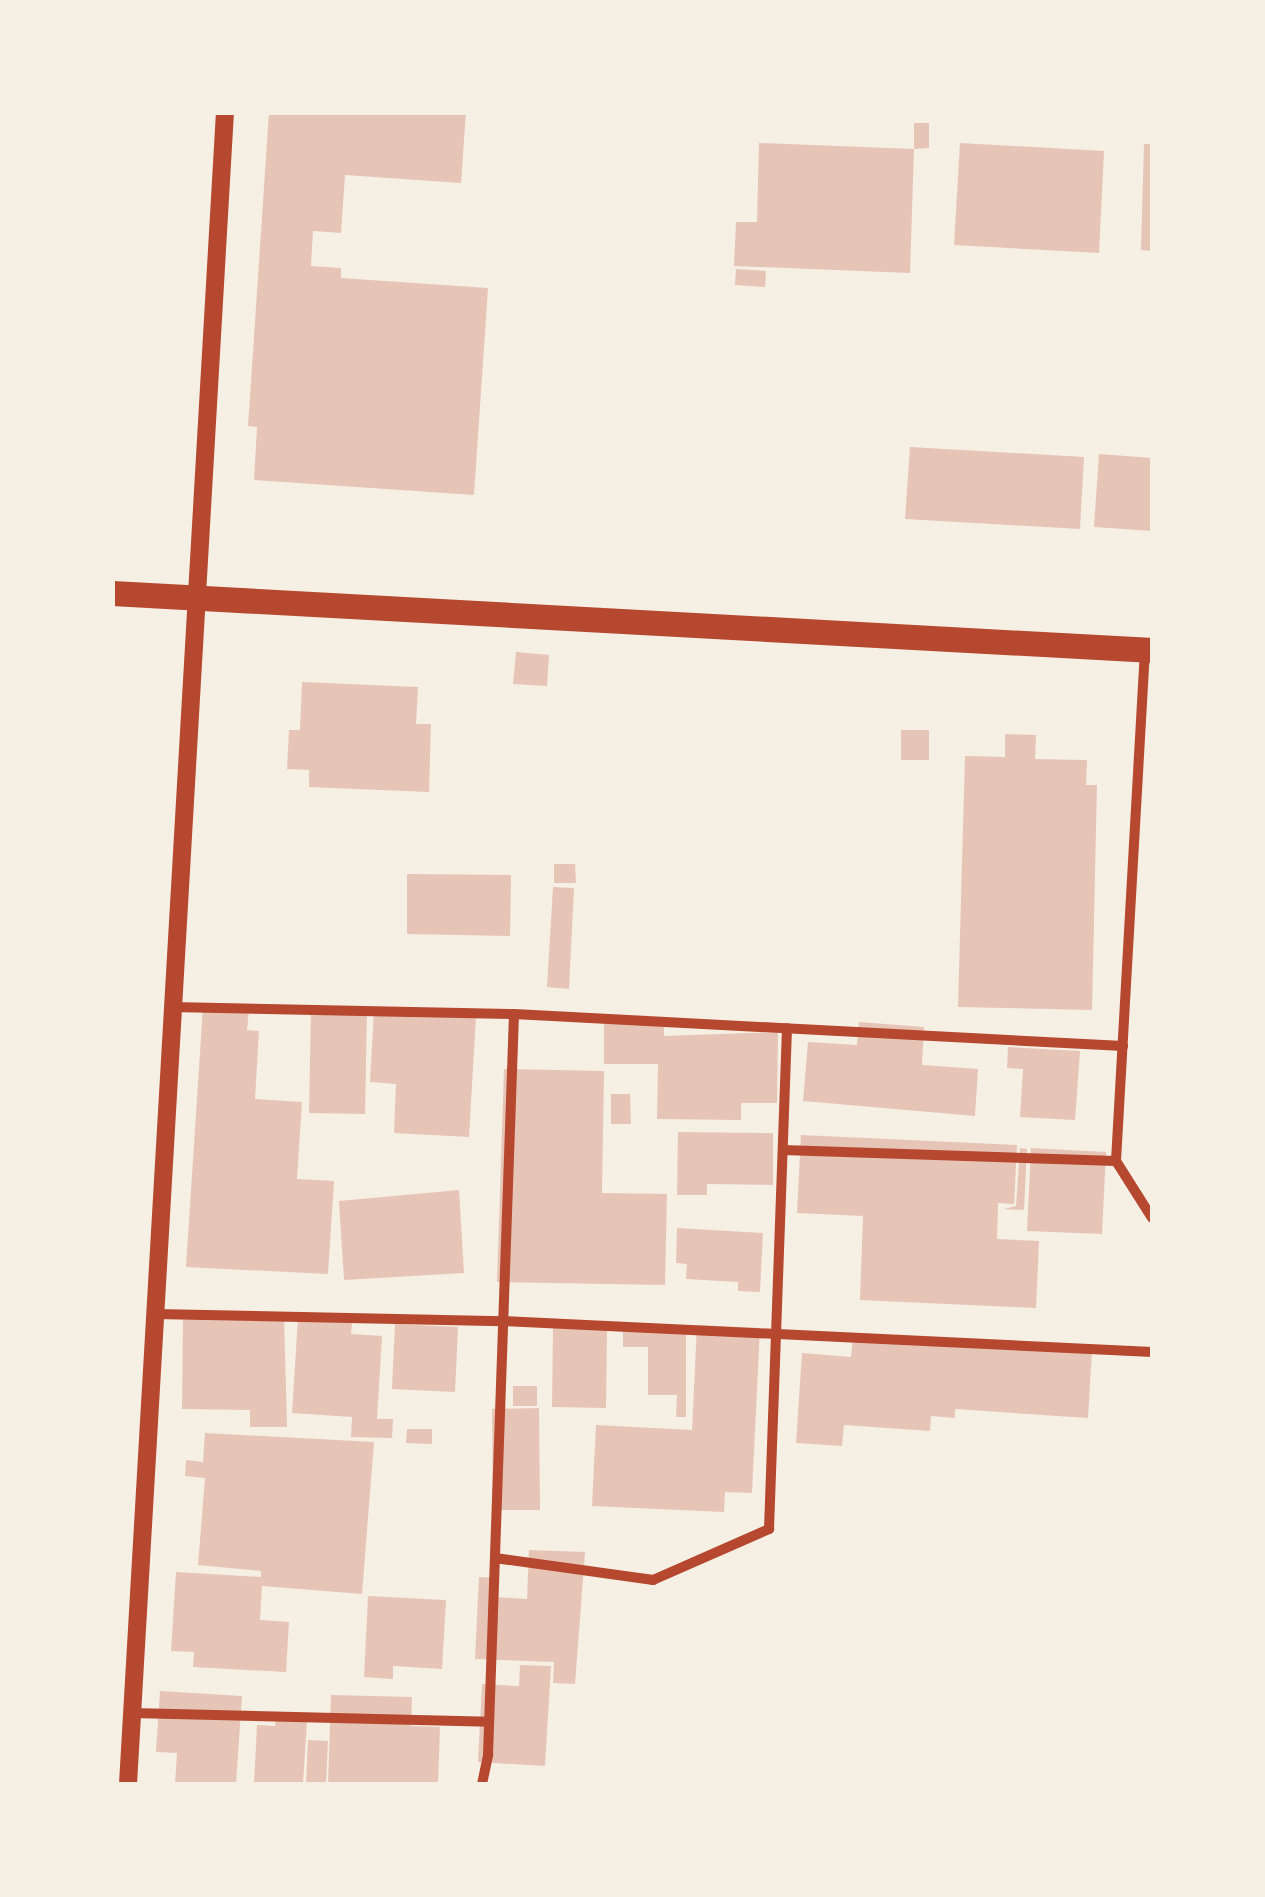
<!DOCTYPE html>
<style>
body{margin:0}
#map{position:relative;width:1265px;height:1897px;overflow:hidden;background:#f6efe4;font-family:"Roboto Serif",serif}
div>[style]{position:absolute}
.building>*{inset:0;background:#e6c5b7}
.minor>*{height:10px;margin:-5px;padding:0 5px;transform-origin:5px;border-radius:5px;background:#b5482f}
.tertiary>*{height:18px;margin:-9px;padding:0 9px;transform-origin:9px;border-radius:9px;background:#b5482f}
.primary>*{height:25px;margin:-12.5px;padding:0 12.5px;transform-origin:12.5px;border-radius:12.5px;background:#b5482f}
span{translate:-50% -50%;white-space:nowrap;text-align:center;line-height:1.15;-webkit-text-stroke:10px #f6efe4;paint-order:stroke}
.frame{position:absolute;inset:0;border:115px solid #f6efe4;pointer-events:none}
</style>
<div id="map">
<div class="building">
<div style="clip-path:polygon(269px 112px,466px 112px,461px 183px,345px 175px,341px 233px,313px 231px,311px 266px,341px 268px,341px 278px,488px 288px,474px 495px,254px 480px,257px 427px,248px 426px)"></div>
<div style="clip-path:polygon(914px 123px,929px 123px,929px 148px,914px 149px)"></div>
<div style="clip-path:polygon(759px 143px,914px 149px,910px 273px,734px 266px,736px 222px,757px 222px)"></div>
<div style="clip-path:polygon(960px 143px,1104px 151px,1099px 253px,954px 245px)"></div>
<div style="clip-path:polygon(1144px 144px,1152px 144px,1152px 251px,1141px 250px)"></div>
<div style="clip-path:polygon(736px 269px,766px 271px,765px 287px,735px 285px)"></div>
<div style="clip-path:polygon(910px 447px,1084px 457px,1080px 529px,905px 519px)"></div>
<div style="clip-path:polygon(1099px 454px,1152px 458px,1152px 531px,1094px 527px)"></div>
<div style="clip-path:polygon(516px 652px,549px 655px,547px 686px,513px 684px)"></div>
<div style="clip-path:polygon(302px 682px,418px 687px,416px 724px,431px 724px,429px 792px,309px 787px,309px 770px,287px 769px,289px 730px,300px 730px)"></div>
<div style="clip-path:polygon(901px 730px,929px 730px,929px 760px,901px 760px)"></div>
<div style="clip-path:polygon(1005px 734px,1036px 735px,1035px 759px,1087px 760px,1086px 785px,1097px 785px,1092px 1010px,958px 1007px,965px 756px,1005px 757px)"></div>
<div style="clip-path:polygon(554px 864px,575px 864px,576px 883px,554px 883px)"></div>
<div style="clip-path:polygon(407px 874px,511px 875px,510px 936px,407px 934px)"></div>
<div style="clip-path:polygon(553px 887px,574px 888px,569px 989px,547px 987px)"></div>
<div style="clip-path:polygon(203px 1007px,249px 1010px,247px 1030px,259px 1031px,255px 1099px,302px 1102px,297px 1179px,334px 1181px,328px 1274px,186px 1267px)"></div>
<div style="clip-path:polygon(311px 1009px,367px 1010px,365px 1114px,309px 1113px)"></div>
<div style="clip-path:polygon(374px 1010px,476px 1016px,469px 1137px,394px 1133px,396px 1084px,370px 1082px)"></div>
<div style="clip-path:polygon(604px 1019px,664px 1020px,664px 1036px,778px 1032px,777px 1103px,741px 1103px,741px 1120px,657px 1119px,658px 1064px,604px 1064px)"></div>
<div style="clip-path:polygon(859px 1022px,924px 1027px,922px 1065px,978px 1069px,975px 1116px,803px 1101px,808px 1042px,857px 1045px)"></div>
<div style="clip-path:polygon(1008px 1047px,1080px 1051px,1075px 1120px,1020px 1117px,1023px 1069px,1007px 1068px)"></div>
<div style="clip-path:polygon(504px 1069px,604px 1071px,602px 1193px,667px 1194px,665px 1285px,497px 1282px)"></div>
<div style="clip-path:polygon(611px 1094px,630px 1094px,631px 1124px,611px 1124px)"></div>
<div style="clip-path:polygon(678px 1132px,773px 1133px,773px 1185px,707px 1184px,707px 1195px,677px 1195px)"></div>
<div style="clip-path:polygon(801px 1135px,1017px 1145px,1014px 1204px,998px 1203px,997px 1239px,1039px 1241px,1036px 1308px,860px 1300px,863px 1216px,797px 1213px)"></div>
<div style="clip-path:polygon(1020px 1148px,1027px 1149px,1024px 1210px,1004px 1209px,1016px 1206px)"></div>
<div style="clip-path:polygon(1031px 1148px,1106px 1152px,1102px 1234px,1027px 1231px)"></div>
<div style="clip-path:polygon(459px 1190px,464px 1273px,344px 1280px,339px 1201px)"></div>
<div style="clip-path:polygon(677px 1228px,763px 1233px,760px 1292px,738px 1291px,738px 1282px,686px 1279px,687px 1264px,676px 1263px)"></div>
<div style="clip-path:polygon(183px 1314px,284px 1317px,287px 1427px,250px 1427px,250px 1410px,182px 1409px)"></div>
<div style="clip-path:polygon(298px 1318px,352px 1322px,351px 1334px,382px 1336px,377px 1419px,393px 1419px,392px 1438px,351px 1437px,352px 1417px,292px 1413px)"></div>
<div style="clip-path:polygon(395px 1324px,458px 1327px,455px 1392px,392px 1389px)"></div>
<div style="clip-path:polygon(697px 1325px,760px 1328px,752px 1493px,725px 1492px,724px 1512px,592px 1506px,596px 1425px,692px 1430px)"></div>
<div style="clip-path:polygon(553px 1327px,607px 1328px,606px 1408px,552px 1407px)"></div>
<div style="clip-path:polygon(686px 1328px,686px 1417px,676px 1417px,677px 1395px,648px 1395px,648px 1347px,623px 1347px,623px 1329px)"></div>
<div style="clip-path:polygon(853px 1334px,1092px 1351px,1088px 1418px,955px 1409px,955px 1418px,931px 1416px,930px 1431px,844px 1425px,842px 1446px,796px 1443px,802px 1353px,851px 1357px)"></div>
<div style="clip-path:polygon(513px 1386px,537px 1386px,537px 1406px,513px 1406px)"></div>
<div style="clip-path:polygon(539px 1408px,540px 1510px,493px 1510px,492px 1409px)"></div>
<div style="clip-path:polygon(407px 1429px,432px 1429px,432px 1444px,406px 1443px)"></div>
<div style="clip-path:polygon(205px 1433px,374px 1442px,362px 1594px,262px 1586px,260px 1620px,289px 1622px,286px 1672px,193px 1667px,194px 1652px,171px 1651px,176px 1572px,261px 1577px,261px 1571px,198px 1565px,205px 1478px,185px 1476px,186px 1460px,203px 1462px)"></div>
<div style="clip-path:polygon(529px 1550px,585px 1552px,575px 1684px,553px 1683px,554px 1662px,475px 1659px,479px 1577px,495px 1578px,494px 1597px,527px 1599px)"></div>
<div style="clip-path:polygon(368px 1596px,446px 1600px,442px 1669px,393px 1666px,393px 1679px,364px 1677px)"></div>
<div style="clip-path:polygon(520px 1665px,551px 1666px,545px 1766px,478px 1762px,482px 1684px,519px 1686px)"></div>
<div style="clip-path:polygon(160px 1691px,242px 1696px,236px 1784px,175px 1784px,177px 1753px,156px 1752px)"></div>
<div style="clip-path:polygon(331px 1695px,412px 1697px,411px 1726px,440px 1727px,438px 1784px,328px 1784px)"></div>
<div style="clip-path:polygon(276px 1719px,307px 1721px,303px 1784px,254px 1784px,257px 1725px,275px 1726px)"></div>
<div style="clip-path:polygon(308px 1740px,328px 1741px,326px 1784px,306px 1784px)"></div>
</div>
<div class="minor">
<div style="left:1145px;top:650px;width:512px;rotate:93.25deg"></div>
<div style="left:1116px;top:1161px;width:67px;rotate:57.7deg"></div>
<div style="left:171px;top:1007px;width:343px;rotate:1.2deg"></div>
<div style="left:514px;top:1014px;width:610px;rotate:3.01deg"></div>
<div style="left:783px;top:1150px;width:333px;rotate:1.9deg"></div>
<div style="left:155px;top:1314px;width:348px;rotate:1.2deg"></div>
<div style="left:503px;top:1321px;width:650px;rotate:2.73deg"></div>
<div style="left:495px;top:1558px;width:160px;rotate:7.9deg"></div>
<div style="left:653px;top:1580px;width:127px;rotate:-23.7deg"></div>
<div style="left:769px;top:1529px;width:501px;rotate:-87.94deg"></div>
<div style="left:132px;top:1713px;width:357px;rotate:1.4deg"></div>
<div style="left:482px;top:1784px;width:30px;rotate:-78deg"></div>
<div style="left:488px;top:1755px;width:741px;rotate:-87.99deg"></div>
</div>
<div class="tertiary">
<div style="left:128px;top:1784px;width:1675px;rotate:-86.68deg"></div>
</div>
<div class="primary">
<div style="left:112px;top:593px;width:1042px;rotate:3.14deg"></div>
</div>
<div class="frame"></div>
</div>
